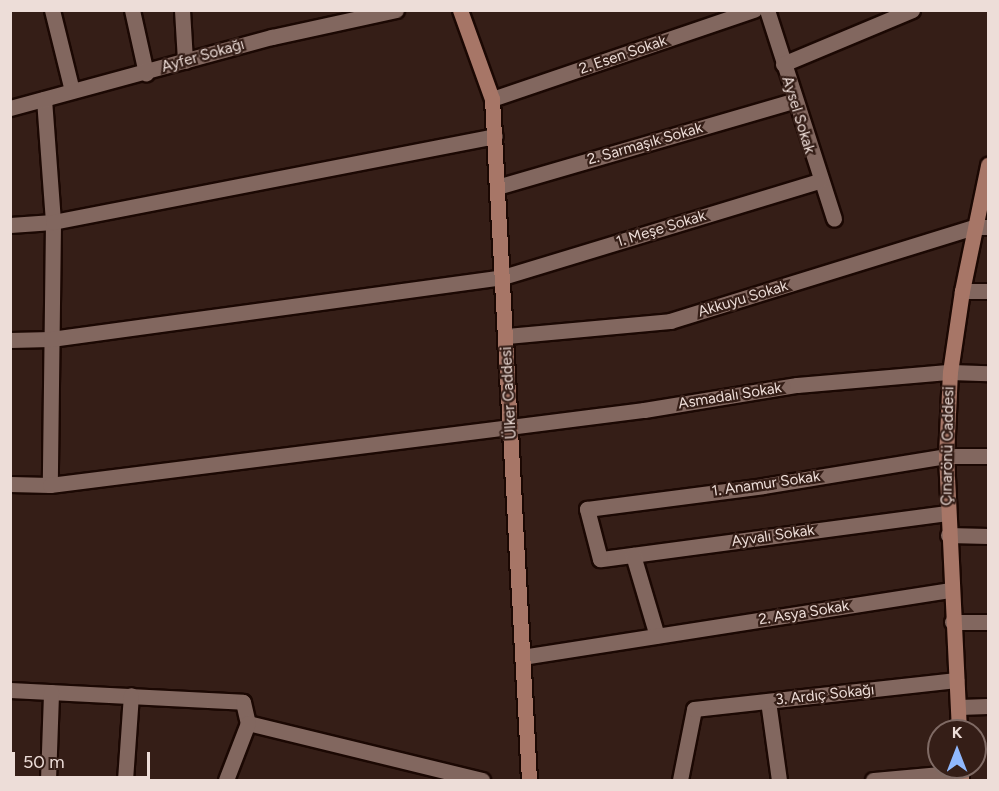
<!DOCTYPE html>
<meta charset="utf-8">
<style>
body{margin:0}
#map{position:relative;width:999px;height:791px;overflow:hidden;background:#351e17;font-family:Figtree,sans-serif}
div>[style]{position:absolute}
.roads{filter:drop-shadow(2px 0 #1b0803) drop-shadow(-2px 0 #1b0803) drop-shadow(0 2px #1b0803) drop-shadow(0 -2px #1b0803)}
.street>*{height:15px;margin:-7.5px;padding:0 7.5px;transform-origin:7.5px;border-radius:7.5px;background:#82675f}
.secondary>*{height:15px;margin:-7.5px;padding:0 7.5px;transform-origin:7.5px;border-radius:7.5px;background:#a77667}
span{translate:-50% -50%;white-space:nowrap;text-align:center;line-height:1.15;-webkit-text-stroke:4.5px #351e17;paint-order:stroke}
.street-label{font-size:15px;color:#edddd8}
.frame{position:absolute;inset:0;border:12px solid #edddd8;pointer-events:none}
.north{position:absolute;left:927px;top:719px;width:60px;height:60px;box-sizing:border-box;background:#351e17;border:2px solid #7f6a64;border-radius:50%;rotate:0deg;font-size:16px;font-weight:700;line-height:24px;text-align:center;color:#edddd8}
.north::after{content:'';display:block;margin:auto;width:21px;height:27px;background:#90b8fd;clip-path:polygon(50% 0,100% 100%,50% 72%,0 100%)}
.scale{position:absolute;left:12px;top:752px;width:138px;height:27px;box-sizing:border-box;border:3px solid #edddd8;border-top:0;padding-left:8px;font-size:18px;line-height:21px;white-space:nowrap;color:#edddd8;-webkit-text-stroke:4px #351e17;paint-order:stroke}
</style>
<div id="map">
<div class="roads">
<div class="street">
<div style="left:52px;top:10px;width:83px;rotate:76.1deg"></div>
<div style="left:132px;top:10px;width:65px;rotate:77.5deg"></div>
<div style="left:182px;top:10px;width:51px;rotate:86.6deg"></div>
<div style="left:767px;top:10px;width:219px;rotate:72.2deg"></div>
<div style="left:783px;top:64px;width:140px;rotate:-22.7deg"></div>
<div style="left:44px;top:99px;width:123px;rotate:85.8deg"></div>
<div style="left:53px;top:222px;width:263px;rotate:90.7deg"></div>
<div style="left:492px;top:99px;width:277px;rotate:-18.8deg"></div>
<div style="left:10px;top:108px;width:271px;rotate:-15.2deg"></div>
<div style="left:272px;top:37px;width:127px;rotate:-12.3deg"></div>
<div style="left:497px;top:187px;width:308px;rotate:-16.2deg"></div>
<div style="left:10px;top:225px;width:43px;rotate:-4deg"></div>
<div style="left:53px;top:222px;width:450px;rotate:-11deg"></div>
<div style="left:962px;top:291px;width:26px"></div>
<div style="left:506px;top:336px;width:165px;rotate:-5.2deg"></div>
<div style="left:670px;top:321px;width:318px;rotate:-17.2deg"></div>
<div style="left:974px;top:227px;width:14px"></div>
<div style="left:10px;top:340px;width:41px;rotate:-1.4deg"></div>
<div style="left:51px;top:339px;width:456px;rotate:-7.8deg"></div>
<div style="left:503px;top:277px;width:330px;rotate:-16.9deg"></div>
<div style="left:10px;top:484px;width:40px;rotate:1.4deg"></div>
<div style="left:50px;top:485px;width:599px;rotate:-7.2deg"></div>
<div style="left:644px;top:410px;width:155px;rotate:-9.3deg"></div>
<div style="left:797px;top:385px;width:154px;rotate:-4.9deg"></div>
<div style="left:950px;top:372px;width:38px;rotate:2deg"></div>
<div style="left:947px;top:513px;width:350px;rotate:172.4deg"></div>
<div style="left:600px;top:559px;width:52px;rotate:-104.6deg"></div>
<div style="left:587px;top:509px;width:177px;rotate:-7.4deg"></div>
<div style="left:763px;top:486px;width:185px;rotate:-9.3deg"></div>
<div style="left:946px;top:456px;width:42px"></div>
<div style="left:948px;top:535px;width:40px;rotate:1.4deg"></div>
<div style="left:633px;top:555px;width:84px;rotate:73.5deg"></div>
<div style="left:952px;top:622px;width:36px"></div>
<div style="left:522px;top:657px;width:434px;rotate:-8.9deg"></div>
<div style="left:10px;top:690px;width:233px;rotate:2.9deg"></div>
<div style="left:243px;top:702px;width:22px;rotate:77deg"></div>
<div style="left:768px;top:701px;width:80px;rotate:82.1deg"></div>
<div style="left:959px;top:707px;width:29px;rotate:-2deg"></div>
<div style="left:248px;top:723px;width:241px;rotate:13.7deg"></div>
<div style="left:48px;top:780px;width:88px;rotate:-88deg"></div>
<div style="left:125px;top:780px;width:85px;rotate:-86deg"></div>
<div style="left:226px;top:780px;width:61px;rotate:-68.9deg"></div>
<div style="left:680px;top:780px;width:72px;rotate:-78.8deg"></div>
<div style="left:694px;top:709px;width:264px;rotate:-6.3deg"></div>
<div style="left:873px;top:780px;width:88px;rotate:-5.2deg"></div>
</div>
<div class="secondary">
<div style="left:460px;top:10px;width:95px;rotate:70.2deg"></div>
<div style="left:492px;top:99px;width:682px;rotate:86.89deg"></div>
<div style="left:959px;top:731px;width:275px;rotate:-92.7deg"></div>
<div style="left:946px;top:456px;width:84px;rotate:-87.3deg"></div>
<div style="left:950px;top:372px;width:82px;rotate:-81.6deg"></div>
<div style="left:962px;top:291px;width:129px;rotate:-78.3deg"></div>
<div style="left:961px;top:767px;width:13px;rotate:90deg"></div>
</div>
</div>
<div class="street-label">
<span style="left:623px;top:55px;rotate:-19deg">2. Esen Sokak</span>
<span style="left:203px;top:56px;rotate:-16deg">Ayfer Sokağı</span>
<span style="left:798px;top:115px;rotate:73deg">Aysel Sokak</span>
<span style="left:645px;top:144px;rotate:-16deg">2. Sarmaşık Sokak</span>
<span style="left:661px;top:229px;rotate:-17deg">1. Meşe Sokak</span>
<span style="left:743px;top:299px;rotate:-17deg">Akkuyu Sokak</span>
<span style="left:509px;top:393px;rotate:-93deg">Ülker Caddesi</span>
<span style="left:730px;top:396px;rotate:-9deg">Asmadalı Sokak</span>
<span style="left:948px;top:446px;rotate:-89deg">Çınarönü Caddesi</span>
<span style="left:766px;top:484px;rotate:-8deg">1. Anamur Sokak</span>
<span style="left:773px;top:536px;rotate:-8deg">Ayvalı Sokak</span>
<span style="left:804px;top:613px;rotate:-9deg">2. Asya Sokak</span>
<span style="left:825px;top:695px;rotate:-6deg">3. Ardıç Sokağı</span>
</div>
<div class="frame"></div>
<div class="north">K</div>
<div class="scale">50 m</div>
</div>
